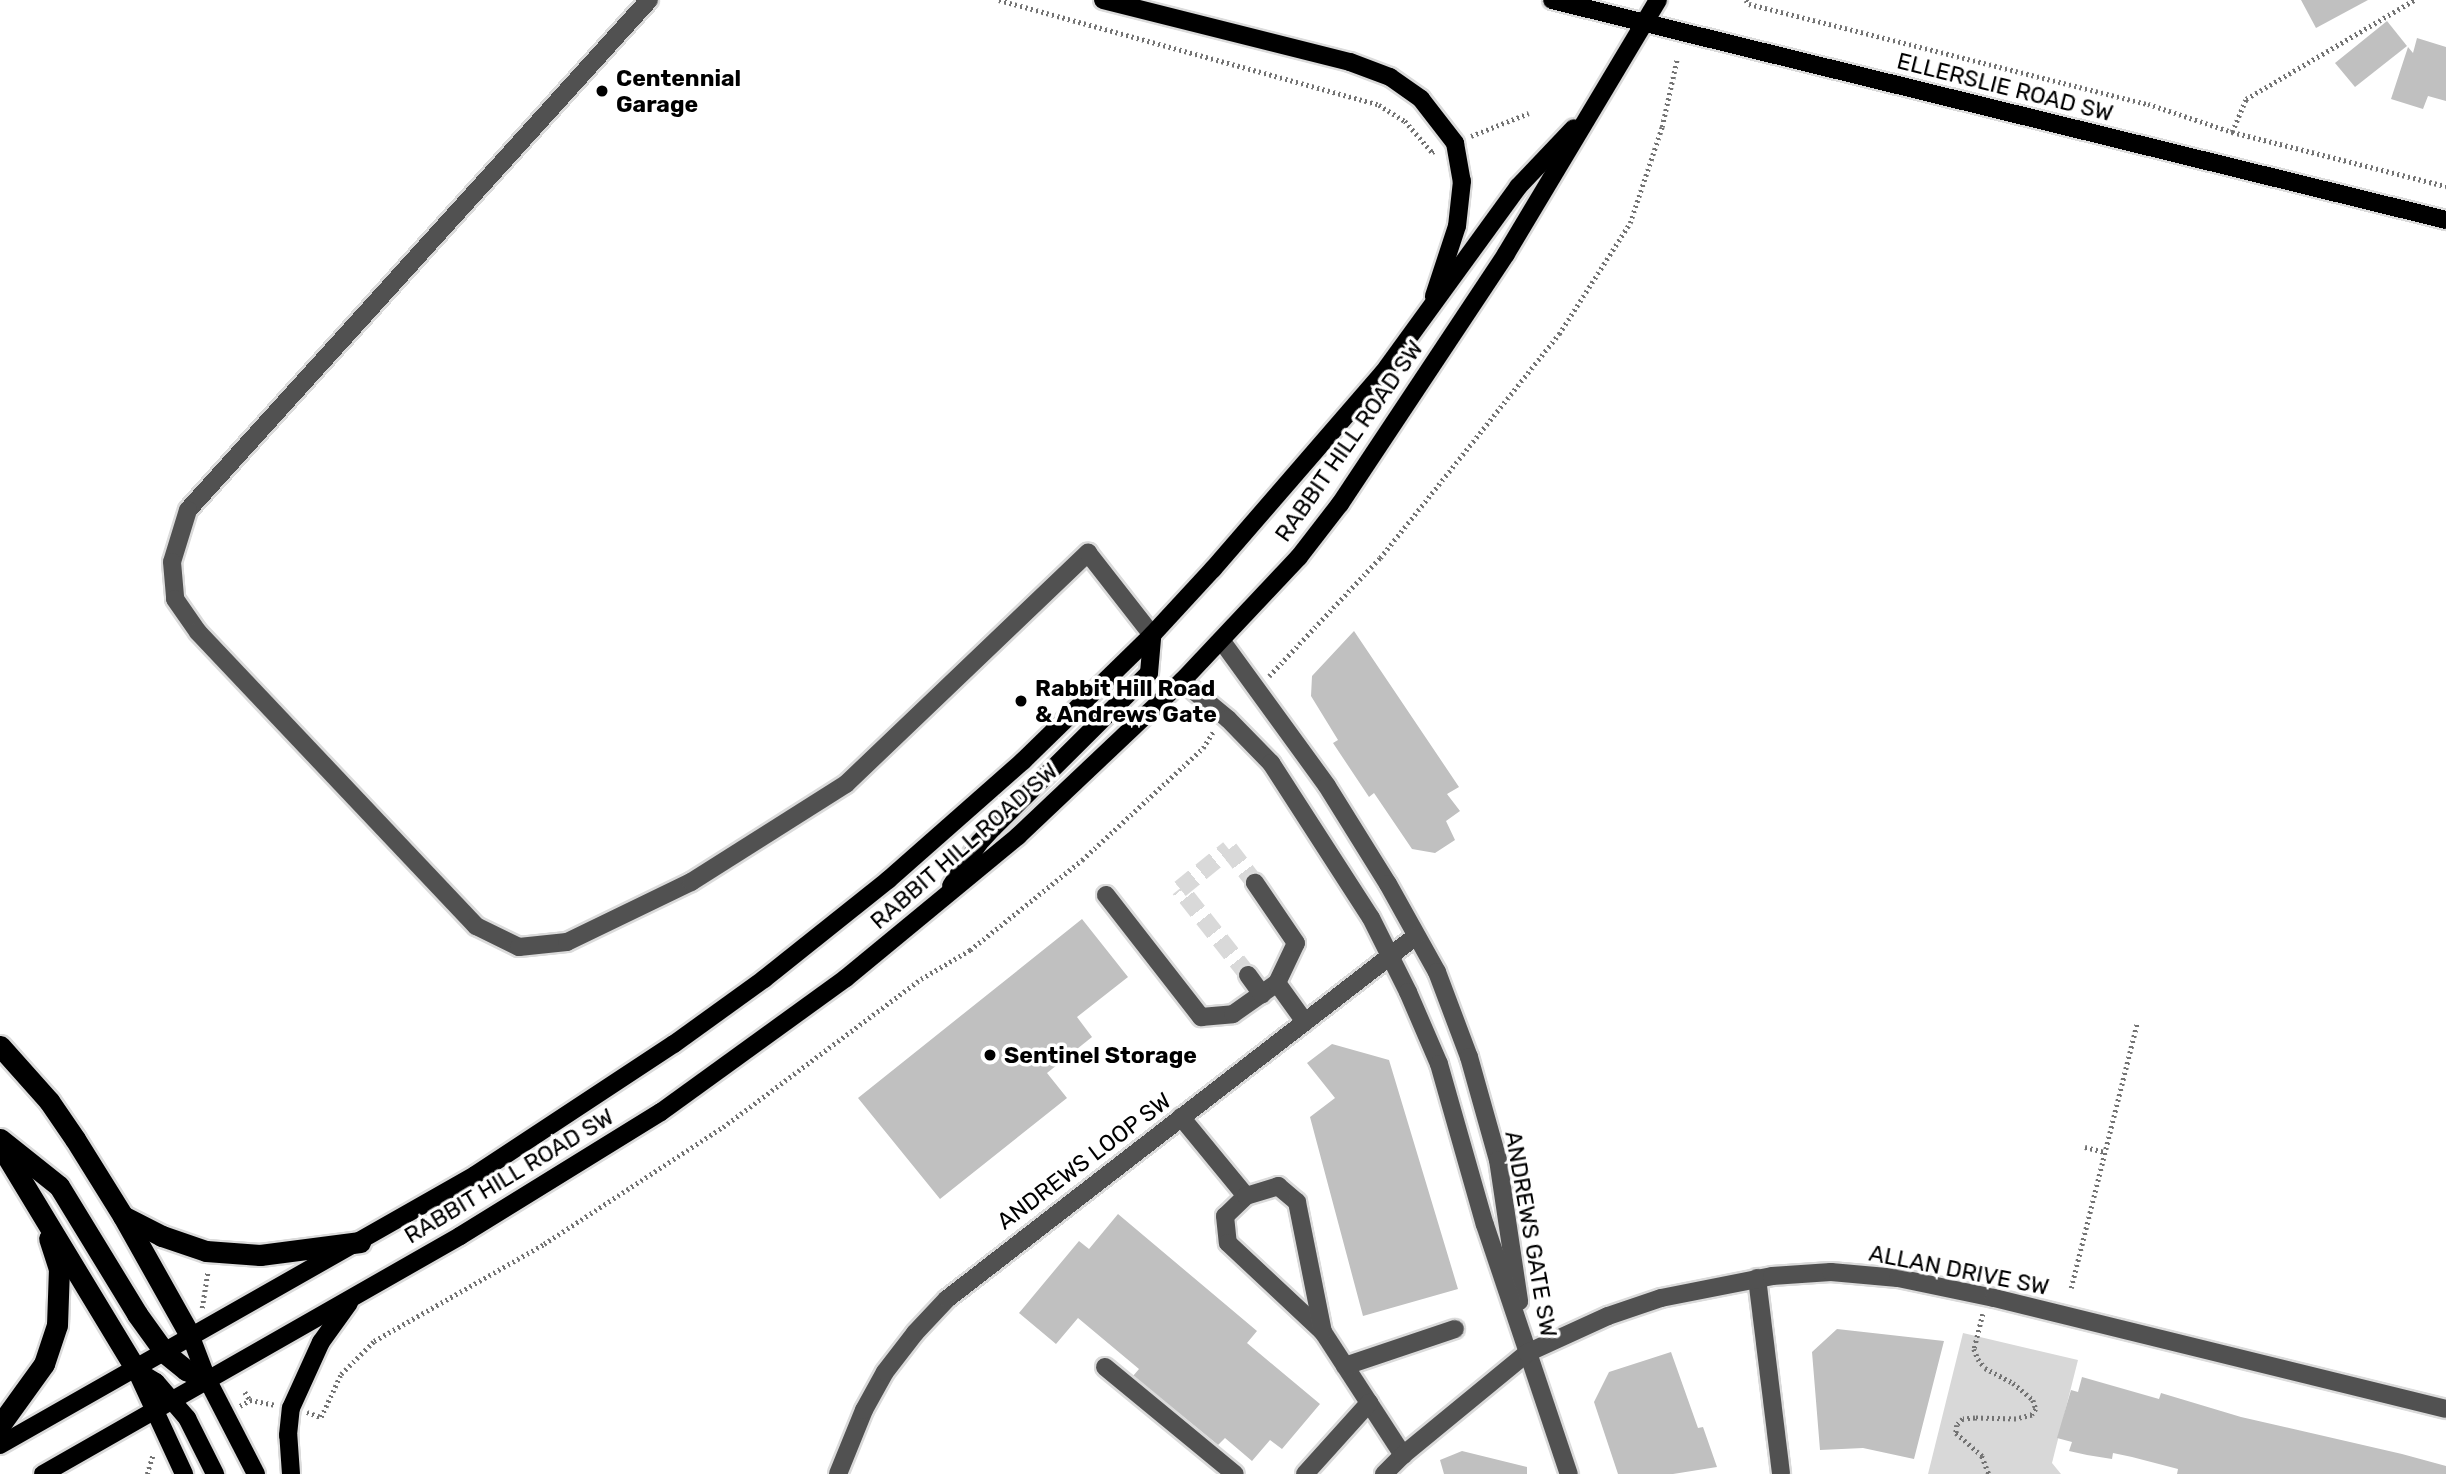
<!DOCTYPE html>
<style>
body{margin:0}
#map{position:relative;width:2446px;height:1474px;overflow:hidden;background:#fff;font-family:Rubik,sans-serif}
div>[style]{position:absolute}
.green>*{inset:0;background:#d8d8d8}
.building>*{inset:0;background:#c0c0c0}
.minor-tunnel>*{height:18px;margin-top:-9px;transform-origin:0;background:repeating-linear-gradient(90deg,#d9d9d9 0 18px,transparent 0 27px)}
.path>*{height:4.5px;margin-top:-2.25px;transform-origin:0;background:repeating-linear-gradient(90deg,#737373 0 2px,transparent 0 5.5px)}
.roads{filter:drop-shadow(2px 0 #dbdbdb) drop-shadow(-2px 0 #dbdbdb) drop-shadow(0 2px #dbdbdb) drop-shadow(0 -2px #dbdbdb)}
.minor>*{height:18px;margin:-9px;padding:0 9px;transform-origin:9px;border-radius:9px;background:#515151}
.major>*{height:18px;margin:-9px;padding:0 9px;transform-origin:9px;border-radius:9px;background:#000}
.highway>*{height:21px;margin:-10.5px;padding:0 10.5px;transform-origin:10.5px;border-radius:10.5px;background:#000}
.dots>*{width:19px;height:19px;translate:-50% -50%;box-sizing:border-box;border:4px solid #fff;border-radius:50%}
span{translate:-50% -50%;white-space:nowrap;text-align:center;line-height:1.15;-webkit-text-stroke:7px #fff;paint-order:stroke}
.poi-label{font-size:23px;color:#000;font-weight:700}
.left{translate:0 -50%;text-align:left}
.street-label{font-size:23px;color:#000}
</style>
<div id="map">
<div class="green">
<div style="clip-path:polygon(1963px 1333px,2078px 1360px,2052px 1463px,2061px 1474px,1928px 1474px)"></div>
</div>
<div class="building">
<div style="clip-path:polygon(2301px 0,2368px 0,2316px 28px)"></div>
<div style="clip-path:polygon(2387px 21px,2407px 46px,2355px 87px,2335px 63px)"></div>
<div style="clip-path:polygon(2417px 38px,2446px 47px,2446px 101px,2428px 96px,2423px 109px,2391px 99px,2408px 47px,2413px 53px)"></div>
<div style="clip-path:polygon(1354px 631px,1459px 787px,1447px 794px,1460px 811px,1446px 821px,1455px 840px,1435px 853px,1412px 849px,1374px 793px,1369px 797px,1333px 743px,1338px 740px,1311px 696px,1312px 676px)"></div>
<div style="clip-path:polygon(1082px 919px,1128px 977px,1077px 1017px,1092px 1037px,1047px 1073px,1067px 1098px,940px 1199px,858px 1098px)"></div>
<div style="clip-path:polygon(1332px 1044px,1389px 1060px,1458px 1289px,1363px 1316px,1310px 1117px,1335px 1098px,1307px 1063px)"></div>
<div style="clip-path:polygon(1118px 1214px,1257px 1331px,1247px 1343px,1320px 1404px,1282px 1449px,1270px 1440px,1252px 1461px,1225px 1438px,1218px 1445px,1133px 1376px,1139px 1369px,1078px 1318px,1056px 1344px,1019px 1313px,1079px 1241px,1089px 1249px)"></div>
<div style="clip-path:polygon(1837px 1329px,1944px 1341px,1914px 1459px,1863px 1448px,1820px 1450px,1812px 1352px)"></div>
<div style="clip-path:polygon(1671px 1352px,1698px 1428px,1703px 1427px,1717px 1467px,1673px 1474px,1618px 1474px,1594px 1402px,1609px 1372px)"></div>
<div style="clip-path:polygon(2082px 1377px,2159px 1399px,2161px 1393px,2241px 1417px,2402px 1454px,2446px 1466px,2446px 1474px,2177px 1474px,2178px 1469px,2132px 1457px,2113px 1453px,2112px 1459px,2087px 1455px,2069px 1451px,2072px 1442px,2057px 1438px,2071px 1390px,2078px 1392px)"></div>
<div style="clip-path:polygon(1462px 1451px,1527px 1467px,1527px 1474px,1444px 1474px,1440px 1460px)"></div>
</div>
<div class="minor-tunnel">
<div style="left:1248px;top:975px;width:110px;rotate:-128.3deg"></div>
<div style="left:1180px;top:889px;width:63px;rotate:-39.2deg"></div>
<div style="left:1229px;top:849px;width:43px;rotate:52.6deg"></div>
</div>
<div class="path">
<div style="left:999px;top:0;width:394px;rotate:15.4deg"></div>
<div style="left:1379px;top:105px;width:31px;rotate:32deg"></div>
<div style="left:1405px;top:121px;width:41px;rotate:48.9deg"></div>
<div style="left:1432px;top:152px;width:5px;rotate:-22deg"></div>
<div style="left:1746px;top:0;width:5px;rotate:53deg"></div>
<div style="left:1749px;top:4px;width:411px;rotate:14.1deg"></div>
<div style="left:2148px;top:104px;width:89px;rotate:18.4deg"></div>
<div style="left:2232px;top:132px;width:221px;rotate:14.2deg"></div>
<div style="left:2232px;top:132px;width:36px;rotate:-67deg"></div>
<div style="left:2246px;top:99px;width:195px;rotate:-30.5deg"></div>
<div style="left:1471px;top:136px;width:62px;rotate:-21.6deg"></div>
<div style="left:1269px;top:676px;width:162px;rotate:-46.8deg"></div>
<div style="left:1380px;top:558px;width:287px;rotate:-51.4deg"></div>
<div style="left:1559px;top:334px;width:132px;rotate:-57.4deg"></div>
<div style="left:1630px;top:223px;width:101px;rotate:-71.6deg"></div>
<div style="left:1662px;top:127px;width:70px;rotate:-77.6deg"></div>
<div style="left:2085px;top:1147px;width:21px;rotate:14deg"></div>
<div style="left:2071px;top:1288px;width:273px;rotate:-76deg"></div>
<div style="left:202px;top:1308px;width:36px;rotate:-81deg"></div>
<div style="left:1983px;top:1314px;width:36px;rotate:104deg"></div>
<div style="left:1974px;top:1349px;width:11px;rotate:68deg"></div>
<div style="left:1978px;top:1359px;width:11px;rotate:52deg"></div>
<div style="left:1985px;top:1368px;width:32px;rotate:28deg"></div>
<div style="left:2013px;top:1383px;width:26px;rotate:40deg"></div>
<div style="left:2033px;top:1400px;width:9px;rotate:72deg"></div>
<div style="left:2036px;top:1409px;width:7px;rotate:124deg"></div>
<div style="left:2032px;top:1415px;width:16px;rotate:166deg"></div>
<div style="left:2016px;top:1419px;width:41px;rotate:-178.6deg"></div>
<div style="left:1975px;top:1418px;width:12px;rotate:175deg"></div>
<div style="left:1963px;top:1419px;width:8px;rotate:135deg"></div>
<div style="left:1957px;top:1425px;width:8px;rotate:97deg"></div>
<div style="left:1956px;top:1433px;width:35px;rotate:41deg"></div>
<div style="left:1982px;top:1456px;width:19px;rotate:69deg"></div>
<div style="left:245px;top:1392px;width:9px;rotate:58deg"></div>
<div style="left:240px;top:1406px;width:12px;rotate:-31deg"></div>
<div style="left:250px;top:1400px;width:25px;rotate:11deg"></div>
<div style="left:307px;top:1412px;width:15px;rotate:20deg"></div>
<div style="left:321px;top:1417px;width:47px;rotate:-65.1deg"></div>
<div style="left:341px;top:1374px;width:47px;rotate:-45deg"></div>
<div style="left:374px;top:1341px;width:196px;rotate:-29.7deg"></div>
<div style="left:544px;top:1244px;width:214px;rotate:-33.2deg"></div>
<div style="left:723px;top:1127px;width:247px;rotate:-36.8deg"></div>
<div style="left:921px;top:979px;width:57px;rotate:-30.6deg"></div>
<div style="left:970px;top:950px;width:144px;rotate:-38.8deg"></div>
<div style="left:1082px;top:860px;width:165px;rotate:-42.8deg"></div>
<div style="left:1203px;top:748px;width:19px;rotate:-58deg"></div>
<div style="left:147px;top:1474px;width:21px;rotate:-73deg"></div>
</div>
<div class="roads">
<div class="minor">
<div style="left:649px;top:0;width:687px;rotate:132.11deg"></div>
<div style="left:188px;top:510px;width:54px;rotate:107.1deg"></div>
<div style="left:172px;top:562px;width:37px;rotate:85deg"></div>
<div style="left:175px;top:599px;width:40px;rotate:55.1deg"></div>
<div style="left:198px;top:632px;width:405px;rotate:46.6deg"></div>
<div style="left:476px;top:926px;width:48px;rotate:26deg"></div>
<div style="left:519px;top:947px;width:48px;rotate:-5.9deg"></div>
<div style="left:567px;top:942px;width:138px;rotate:-25.8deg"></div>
<div style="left:691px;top:882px;width:183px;rotate:-32.3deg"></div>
<div style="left:846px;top:784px;width:335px;rotate:-43.7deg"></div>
<div style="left:1088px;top:553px;width:104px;rotate:52deg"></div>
<div style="left:1221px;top:640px;width:180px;rotate:54deg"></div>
<div style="left:1327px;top:786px;width:115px;rotate:58.1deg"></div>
<div style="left:1388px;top:884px;width:101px;rotate:60.9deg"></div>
<div style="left:1437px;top:972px;width:91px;rotate:69.4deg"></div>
<div style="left:1469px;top:1057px;width:107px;rotate:74.3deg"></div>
<div style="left:1498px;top:1160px;width:143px;rotate:81.5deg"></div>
<div style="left:1182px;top:681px;width:60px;rotate:39.6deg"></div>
<div style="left:1228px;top:719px;width:62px;rotate:45.7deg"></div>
<div style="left:1271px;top:763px;width:184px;rotate:57.2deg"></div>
<div style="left:1371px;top:918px;width:83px;rotate:63.4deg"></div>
<div style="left:1408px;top:992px;width:78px;rotate:66.7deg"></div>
<div style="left:1439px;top:1064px;width:167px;rotate:74.1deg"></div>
<div style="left:1485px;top:1225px;width:263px;rotate:71.4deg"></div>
<div style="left:1106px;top:895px;width:155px;rotate:52.1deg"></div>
<div style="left:1201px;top:1017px;width:32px;rotate:-5deg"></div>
<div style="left:1233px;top:1014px;width:54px;rotate:-35.2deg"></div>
<div style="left:1277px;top:983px;width:44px;rotate:-64.6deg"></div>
<div style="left:1296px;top:943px;width:73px;rotate:-124.3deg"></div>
<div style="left:1248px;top:975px;width:24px;rotate:54deg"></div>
<div style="left:1277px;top:983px;width:48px;rotate:54.3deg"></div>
<div style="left:1181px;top:1117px;width:102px;rotate:50.6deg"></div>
<div style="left:1246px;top:1196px;width:29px;rotate:136deg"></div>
<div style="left:1225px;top:1216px;width:27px;rotate:84deg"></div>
<div style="left:1228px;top:1243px;width:130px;rotate:43.1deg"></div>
<div style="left:1323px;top:1332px;width:147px;rotate:57deg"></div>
<div style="left:1246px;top:1196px;width:34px;rotate:-17deg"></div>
<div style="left:1278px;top:1186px;width:25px;rotate:40deg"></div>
<div style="left:1297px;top:1202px;width:133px;rotate:78.7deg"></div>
<div style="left:1757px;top:1278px;width:197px;rotate:83deg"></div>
<div style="left:1345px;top:1366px;width:116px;rotate:-18.6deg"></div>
<div style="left:1105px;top:1367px;width:168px;rotate:39.5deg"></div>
<div style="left:838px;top:1474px;width:69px;rotate:-67.9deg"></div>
<div style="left:864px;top:1410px;width:43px;rotate:-61.1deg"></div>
<div style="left:885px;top:1372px;width:49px;rotate:-52.4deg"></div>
<div style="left:915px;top:1333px;width:47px;rotate:-46.7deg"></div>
<div style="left:947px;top:1299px;width:593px;rotate:-37.74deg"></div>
<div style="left:1305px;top:1474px;width:96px;rotate:-48deg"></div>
<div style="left:1384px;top:1474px;width:27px;rotate:-45deg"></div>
<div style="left:1403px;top:1455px;width:161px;rotate:-39.4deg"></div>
<div style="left:1527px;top:1353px;width:89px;rotate:-24.6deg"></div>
<div style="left:1608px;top:1316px;width:56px;rotate:-18.8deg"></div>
<div style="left:1661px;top:1298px;width:113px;rotate:-11.2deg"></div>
<div style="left:1772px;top:1276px;width:59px;rotate:-3.9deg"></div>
<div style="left:1831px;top:1272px;width:67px;rotate:5.1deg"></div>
<div style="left:1898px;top:1278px;width:98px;rotate:11.8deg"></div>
<div style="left:1994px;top:1298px;width:465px;rotate:13.8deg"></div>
</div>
<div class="major">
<div style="left:1103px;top:0;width:255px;rotate:14.1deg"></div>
<div style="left:1350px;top:62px;width:43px;rotate:20.6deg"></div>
<div style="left:1390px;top:77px;width:38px;rotate:35deg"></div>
<div style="left:1421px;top:99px;width:56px;rotate:52.3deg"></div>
<div style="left:1455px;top:143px;width:39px;rotate:80deg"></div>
<div style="left:1462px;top:181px;width:45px;rotate:96.3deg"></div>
<div style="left:1457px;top:226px;width:74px;rotate:108.2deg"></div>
<div style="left:1552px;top:0;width:921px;rotate:13.82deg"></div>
<div style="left:951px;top:886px;width:51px;rotate:-56.9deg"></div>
<div style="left:979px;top:843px;width:21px;rotate:-47deg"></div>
<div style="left:993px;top:828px;width:220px;rotate:-44.8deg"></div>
<div style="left:1149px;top:673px;width:38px;rotate:-85deg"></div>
<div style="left:191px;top:1337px;width:45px;rotate:69.1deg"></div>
<div style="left:207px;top:1379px;width:107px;rotate:62.7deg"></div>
<div style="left:136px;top:1370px;width:23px;rotate:31deg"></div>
<div style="left:156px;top:1382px;width:48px;rotate:49.3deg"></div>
<div style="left:187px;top:1418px;width:63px;rotate:63.4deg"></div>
<div style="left:136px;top:1370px;width:115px;rotate:65.2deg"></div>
<div style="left:0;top:1445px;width:546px;rotate:-29.61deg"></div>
<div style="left:475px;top:1175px;width:238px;rotate:-33.4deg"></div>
<div style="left:674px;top:1044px;width:111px;rotate:-35.8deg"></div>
<div style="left:764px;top:979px;width:159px;rotate:-38.6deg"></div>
<div style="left:888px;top:880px;width:180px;rotate:-41.4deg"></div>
<div style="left:1023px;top:761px;width:180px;rotate:-44.3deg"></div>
<div style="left:1152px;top:635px;width:90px;rotate:-47.3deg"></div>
<div style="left:1213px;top:569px;width:259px;rotate:-49.1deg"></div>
<div style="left:1383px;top:373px;width:230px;rotate:-54deg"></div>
<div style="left:1518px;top:187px;width:81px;rotate:-46.5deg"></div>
<div style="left:43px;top:1474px;width:480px;rotate:-29.7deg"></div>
<div style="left:460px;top:1236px;width:236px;rotate:-31.7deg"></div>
<div style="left:661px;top:1112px;width:228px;rotate:-35.9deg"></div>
<div style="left:846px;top:978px;width:223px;rotate:-39.5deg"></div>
<div style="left:1018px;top:836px;width:226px;rotate:-43.4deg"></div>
<div style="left:1182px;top:681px;width:170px;rotate:-46.7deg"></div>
<div style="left:1299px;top:557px;width:67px;rotate:-52.3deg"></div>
<div style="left:1340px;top:504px;width:300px;rotate:-56.4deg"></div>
<div style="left:1506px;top:254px;width:296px;rotate:-59.1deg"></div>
<div style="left:291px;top:1474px;width:39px;rotate:-94deg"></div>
<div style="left:288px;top:1435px;width:27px;rotate:-84deg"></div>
<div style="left:291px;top:1408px;width:72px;rotate:-65.6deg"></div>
<div style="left:321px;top:1342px;width:48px;rotate:-54.3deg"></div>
</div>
<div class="highway">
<div style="left:0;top:1046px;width:74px;rotate:48.3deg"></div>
<div style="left:49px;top:1101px;width:46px;rotate:55.6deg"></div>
<div style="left:75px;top:1139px;width:91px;rotate:58.1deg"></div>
<div style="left:123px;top:1216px;width:139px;rotate:60.7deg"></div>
<div style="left:0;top:1139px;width:75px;rotate:38.5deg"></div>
<div style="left:59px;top:1186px;width:150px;rotate:58.6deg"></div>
<div style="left:137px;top:1314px;width:48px;rotate:54.3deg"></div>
<div style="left:165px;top:1353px;width:27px;rotate:39deg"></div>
<div style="left:186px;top:1370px;width:23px;rotate:23deg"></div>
<div style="left:0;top:1145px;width:263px;rotate:58.8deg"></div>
<div style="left:123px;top:1216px;width:44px;rotate:27.1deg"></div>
<div style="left:162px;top:1236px;width:46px;rotate:18.8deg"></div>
<div style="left:206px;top:1251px;width:54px;rotate:4.2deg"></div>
<div style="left:260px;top:1255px;width:101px;rotate:-7.4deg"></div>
<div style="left:0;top:1425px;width:75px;rotate:-54.2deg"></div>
<div style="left:44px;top:1364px;width:41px;rotate:-71.6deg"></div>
<div style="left:57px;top:1325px;width:56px;rotate:-88deg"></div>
<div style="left:59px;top:1269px;width:32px;rotate:-108deg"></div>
</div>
</div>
<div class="dots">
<div style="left:602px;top:91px;background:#000"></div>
<div style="left:1021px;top:701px;background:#000"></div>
<div style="left:990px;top:1055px;background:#000"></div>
</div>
<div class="poi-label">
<span class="left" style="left:616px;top:91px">Centennial<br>Garage</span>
<span class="left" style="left:1035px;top:701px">Rabbit Hill Road<br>&amp; Andrews Gate</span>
<span class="left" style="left:1004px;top:1055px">Sentinel Storage</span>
</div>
<div class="street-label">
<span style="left:2005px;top:87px;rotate:14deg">ELLERSLIE ROAD SW</span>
<span style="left:1349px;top:441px;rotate:-55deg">RABBIT HILL ROAD SW</span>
<span style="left:964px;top:846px;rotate:-41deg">RABBIT HILL ROAD SW</span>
<span style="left:1084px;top:1161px;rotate:-37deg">ANDREWS LOOP SW</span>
<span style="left:509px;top:1176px;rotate:-31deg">RABBIT HILL ROAD SW</span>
<span style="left:1531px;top:1234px;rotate:80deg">ANDREWS GATE SW</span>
<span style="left:1959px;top:1270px;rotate:11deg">ALLAN DRIVE SW</span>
</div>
</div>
